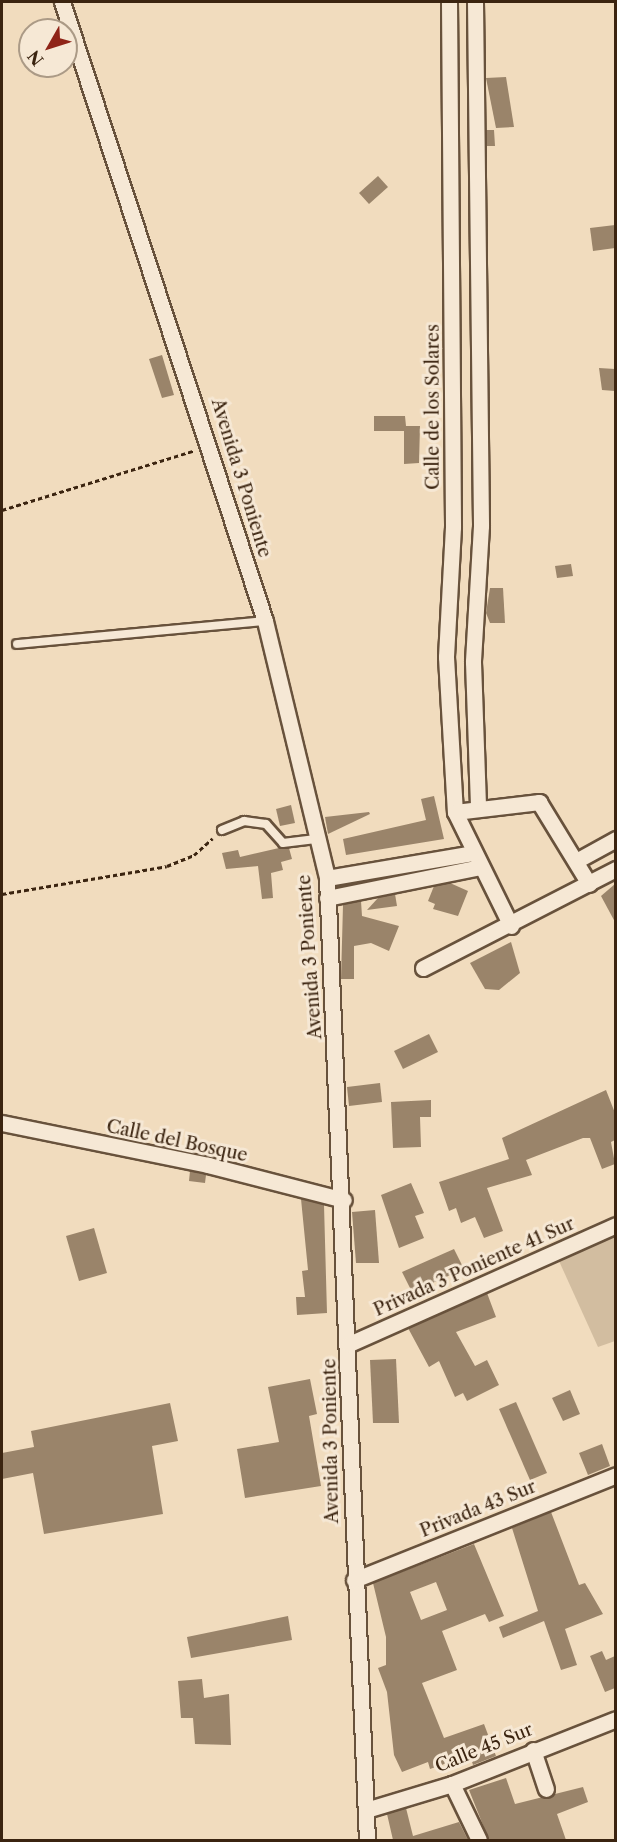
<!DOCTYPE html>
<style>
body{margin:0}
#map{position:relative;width:617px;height:1842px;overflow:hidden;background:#f1dcbe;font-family:"Libre Caslon Text",serif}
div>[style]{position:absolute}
.green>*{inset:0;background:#d2bda0}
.building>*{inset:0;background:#9a846a}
.path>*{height:3px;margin-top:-1.5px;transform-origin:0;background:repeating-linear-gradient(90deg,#3b2410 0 4.5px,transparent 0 7.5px)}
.roads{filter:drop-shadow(2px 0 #68523c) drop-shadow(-2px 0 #68523c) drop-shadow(0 2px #68523c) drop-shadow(0 -2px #68523c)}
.lane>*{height:8px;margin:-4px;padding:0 4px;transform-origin:4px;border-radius:4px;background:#f6e8d5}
.street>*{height:15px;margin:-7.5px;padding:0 7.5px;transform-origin:7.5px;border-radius:7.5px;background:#f6e8d5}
span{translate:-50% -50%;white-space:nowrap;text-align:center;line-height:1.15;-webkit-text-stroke:6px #f6e8d5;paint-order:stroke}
.street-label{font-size:18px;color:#3b2410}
.frame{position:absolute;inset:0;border:3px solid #3b2410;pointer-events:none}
.north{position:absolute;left:18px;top:18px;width:60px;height:60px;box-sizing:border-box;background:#f6e8d5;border:2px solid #ab9a86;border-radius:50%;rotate:231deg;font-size:16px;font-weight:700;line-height:24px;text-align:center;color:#3b2410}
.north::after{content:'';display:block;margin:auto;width:21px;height:27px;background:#8f2418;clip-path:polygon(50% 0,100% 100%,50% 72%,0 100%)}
</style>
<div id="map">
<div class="green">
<div style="clip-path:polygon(615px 1234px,615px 1341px,598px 1347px,559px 1261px)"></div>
</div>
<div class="building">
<div style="clip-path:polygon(506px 77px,514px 127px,496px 128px,486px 78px)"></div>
<div style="clip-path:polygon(486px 130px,494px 130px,495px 146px,486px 146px)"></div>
<div style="clip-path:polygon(378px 176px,388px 187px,369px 204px,359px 193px)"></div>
<div style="clip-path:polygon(615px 225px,615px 248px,593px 251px,590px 228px)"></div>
<div style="clip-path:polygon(162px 355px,174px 395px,162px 398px,149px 359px)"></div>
<div style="clip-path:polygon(599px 368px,615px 369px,615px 391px,602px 390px)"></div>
<div style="clip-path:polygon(374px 416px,405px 416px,406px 426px,420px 426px,419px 463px,404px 464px,404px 431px,374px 431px)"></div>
<div style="clip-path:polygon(571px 564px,573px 576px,557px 578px,555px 566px)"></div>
<div style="clip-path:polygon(490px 588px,503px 588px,505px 623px,490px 623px,486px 613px)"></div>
<div style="clip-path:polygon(434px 796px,444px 839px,346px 855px,343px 839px,426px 820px,421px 799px)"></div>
<div style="clip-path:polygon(291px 805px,295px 823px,280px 826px,276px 809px)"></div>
<div style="clip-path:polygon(369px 812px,370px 814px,328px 834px,325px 817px)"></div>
<div style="clip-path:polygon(279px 848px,289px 848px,292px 859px,281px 862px,283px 870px,271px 873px,273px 898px,262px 899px,258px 866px,226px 869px,222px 853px,238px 850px,240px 857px)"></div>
<div style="clip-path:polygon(450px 883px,468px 891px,458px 916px,433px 909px,435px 904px,428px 901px,434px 886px)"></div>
<div style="clip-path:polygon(615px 884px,615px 922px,601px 896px)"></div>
<div style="clip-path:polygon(395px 894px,397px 906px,367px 910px,378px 898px)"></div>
<div style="clip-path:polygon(361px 901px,362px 916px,399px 926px,389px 951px,371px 943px,354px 946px,354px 979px,341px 979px,343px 905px)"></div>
<div style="clip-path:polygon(511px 942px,520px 973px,499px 990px,485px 989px,470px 963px)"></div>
<div style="clip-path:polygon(429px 1034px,438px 1052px,403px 1069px,394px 1051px)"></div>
<div style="clip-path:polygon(380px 1083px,382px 1102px,349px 1106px,347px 1087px)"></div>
<div style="clip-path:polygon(606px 1090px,615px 1113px,615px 1140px,611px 1142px,615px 1164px,602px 1169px,590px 1138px,583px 1138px,526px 1160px,532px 1175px,487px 1188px,503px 1231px,484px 1238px,475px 1217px,461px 1223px,456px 1208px,449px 1211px,439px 1182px,509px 1159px,502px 1138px)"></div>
<div style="clip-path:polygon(431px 1100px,431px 1117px,420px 1117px,421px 1147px,393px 1148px,391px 1102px)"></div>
<div style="clip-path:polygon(190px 1171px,206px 1175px,205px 1183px,189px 1181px)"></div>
<div style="clip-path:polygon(411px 1183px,424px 1213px,415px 1216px,424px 1238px,399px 1248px,381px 1195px)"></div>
<div style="clip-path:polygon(301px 1199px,324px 1205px,327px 1313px,297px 1315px,296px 1297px,305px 1297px,302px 1271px,308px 1270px)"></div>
<div style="clip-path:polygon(375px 1210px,379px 1263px,356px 1263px,352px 1212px)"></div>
<div style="clip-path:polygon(94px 1228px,107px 1273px,79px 1281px,66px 1236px)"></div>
<div style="clip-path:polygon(454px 1249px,464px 1269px,412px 1292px,402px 1272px)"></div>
<div style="clip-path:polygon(487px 1293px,496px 1317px,456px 1332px,475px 1366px,487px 1360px,499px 1385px,467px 1401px,463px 1393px,455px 1397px,439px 1361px,429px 1367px,408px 1328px)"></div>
<div style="clip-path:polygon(396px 1359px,399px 1423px,373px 1423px,370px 1360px)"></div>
<div style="clip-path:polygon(310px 1379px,317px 1414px,309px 1416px,321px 1486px,245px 1498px,237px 1449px,279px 1442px,268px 1387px)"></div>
<div style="clip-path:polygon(570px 1390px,580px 1414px,563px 1421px,552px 1398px)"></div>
<div style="clip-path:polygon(516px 1402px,547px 1473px,530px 1480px,499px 1409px)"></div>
<div style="clip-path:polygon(170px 1403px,178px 1441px,152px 1446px,163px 1514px,44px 1534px,33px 1473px,2px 1479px,2px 1453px,34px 1447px,31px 1431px)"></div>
<div style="clip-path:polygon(602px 1444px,610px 1466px,588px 1475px,579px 1453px)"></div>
<div style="clip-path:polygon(551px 1512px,579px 1585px,585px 1583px,603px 1614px,565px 1629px,577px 1665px,561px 1670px,544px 1621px,503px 1638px,499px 1627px,538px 1611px,512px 1528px)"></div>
<div style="clip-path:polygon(evenodd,474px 1544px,504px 1616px,489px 1622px,485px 1614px,442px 1631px,457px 1670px,422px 1683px,444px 1738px,484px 1724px,496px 1756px,473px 1765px,470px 1755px,430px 1769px,428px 1762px,402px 1772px,394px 1755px,387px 1692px,378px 1668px,386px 1665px,386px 1637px,373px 1583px,474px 1544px,436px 1582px,447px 1610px,421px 1620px,410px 1592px,436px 1582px)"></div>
<div style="clip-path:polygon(288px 1616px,292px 1640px,191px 1658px,187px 1637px)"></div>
<div style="clip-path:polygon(602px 1651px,606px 1660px,615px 1656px,615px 1688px,605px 1692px,590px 1656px)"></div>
<div style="clip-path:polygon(202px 1679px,204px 1698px,229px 1694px,231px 1745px,195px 1744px,193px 1718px,181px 1718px,178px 1681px)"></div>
<div style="clip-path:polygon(506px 1778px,515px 1804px,583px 1787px,588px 1802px,557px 1814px,566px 1840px,489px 1840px,469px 1790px)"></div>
<div style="clip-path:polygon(406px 1808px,413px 1836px,459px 1822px,468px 1840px,393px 1840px,387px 1814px)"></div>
</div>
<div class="path">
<div style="left:2px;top:510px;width:200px;rotate:-17.2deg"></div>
<div style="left:2px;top:894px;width:167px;rotate:-9.6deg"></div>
<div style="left:167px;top:866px;width:29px;rotate:-22deg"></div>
<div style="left:194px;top:855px;width:25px;rotate:-42deg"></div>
</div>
<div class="roads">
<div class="lane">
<div style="left:17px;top:644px;width:249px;rotate:-5.3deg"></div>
<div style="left:222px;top:830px;width:24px;rotate:-22deg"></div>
<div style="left:244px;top:821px;width:22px;rotate:8deg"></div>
<div style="left:266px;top:824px;width:25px;rotate:48deg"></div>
<div style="left:283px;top:843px;width:35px;rotate:-7deg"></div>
</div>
<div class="street">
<div style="left:62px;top:2px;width:651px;rotate:71.84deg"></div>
<div style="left:265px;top:621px;width:264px;rotate:76.4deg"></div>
<div style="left:327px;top:878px;width:963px;rotate:87.62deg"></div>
<div style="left:449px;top:2px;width:525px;rotate:89.56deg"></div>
<div style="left:453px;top:527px;width:130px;rotate:93.1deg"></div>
<div style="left:446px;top:657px;width:155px;rotate:86.7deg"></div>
<div style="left:455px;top:812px;width:127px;rotate:63.8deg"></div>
<div style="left:475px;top:2px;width:524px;rotate:89.34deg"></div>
<div style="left:481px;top:526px;width:136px;rotate:93.4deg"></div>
<div style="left:473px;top:662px;width:145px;rotate:88deg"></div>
<div style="left:455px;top:812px;width:85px;rotate:-6.8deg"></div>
<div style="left:539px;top:802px;width:96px;rotate:58.6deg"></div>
<div style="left:576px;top:861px;width:46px;rotate:-28.8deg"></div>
<div style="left:327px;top:878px;width:149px;rotate:-9.7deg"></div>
<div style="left:327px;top:898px;width:157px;rotate:-11.4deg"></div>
<div style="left:423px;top:968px;width:217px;rotate:-27.2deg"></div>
<div style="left:2px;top:1123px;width:210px;rotate:11.5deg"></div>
<div style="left:208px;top:1165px;width:140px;rotate:14.4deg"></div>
<div style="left:349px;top:1344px;width:292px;rotate:-24deg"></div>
<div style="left:354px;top:1580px;width:282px;rotate:-21.8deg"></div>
<div style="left:533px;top:1750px;width:41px;rotate:71.6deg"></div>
<div style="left:452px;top:1784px;width:62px;rotate:64.3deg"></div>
<div style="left:366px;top:1810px;width:90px;rotate:-16.8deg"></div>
<div style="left:452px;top:1784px;width:176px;rotate:-21.6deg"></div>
</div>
</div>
<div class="street-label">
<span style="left:433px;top:407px;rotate:-90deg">Calle de los Solares</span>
<span style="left:241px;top:478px;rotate:73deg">Avenida 3 Poniente</span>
<span style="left:310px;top:957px;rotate:-94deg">Avenida 3 Poniente</span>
<span style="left:177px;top:1141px;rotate:12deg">Calle del Bosque</span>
<span style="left:474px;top:1267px;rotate:-24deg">Privada 3 Poniente 41 Sur</span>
<span style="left:331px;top:1441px;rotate:-91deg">Avenida 3 Poniente</span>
<span style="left:478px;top:1509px;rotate:-22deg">Privada 43 Sur</span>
<span style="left:484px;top:1748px;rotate:-22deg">Calle 45 Sur</span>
</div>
<div class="frame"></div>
<div class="north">N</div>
</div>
